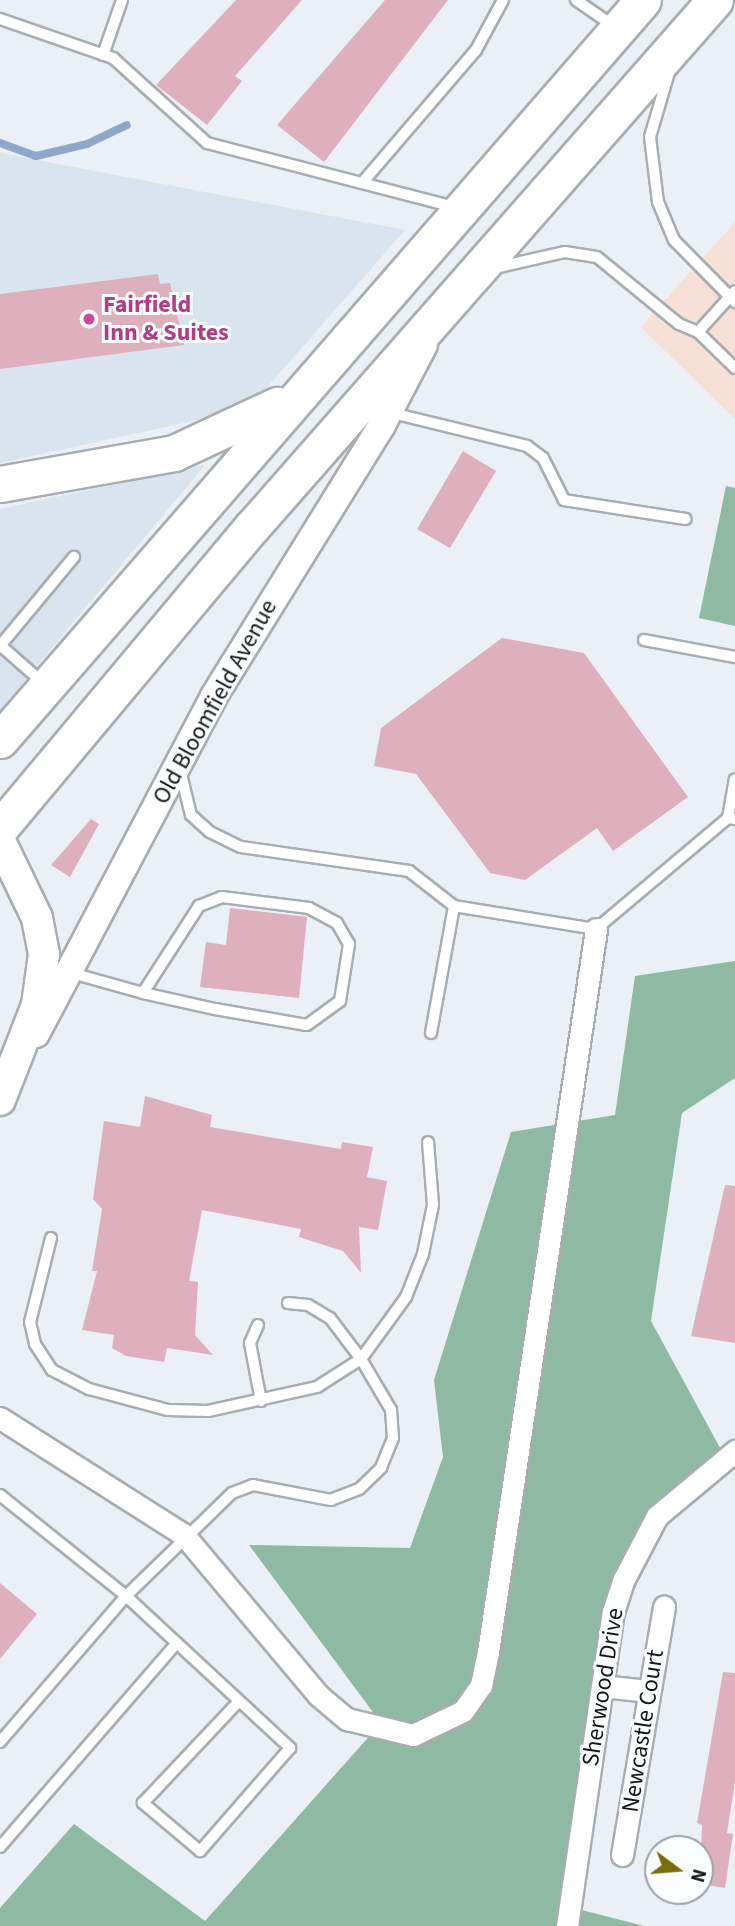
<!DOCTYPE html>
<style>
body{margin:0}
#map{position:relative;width:735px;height:1926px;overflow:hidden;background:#eaf0f5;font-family:"Source Sans 3",sans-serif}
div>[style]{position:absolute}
.built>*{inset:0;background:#d9e4ef}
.industrial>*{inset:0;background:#f7e0d5}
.forest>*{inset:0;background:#8eb9a2}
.stream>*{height:8px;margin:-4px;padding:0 4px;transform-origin:4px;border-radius:4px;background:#8fa8c9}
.building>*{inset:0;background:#deb0be}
.roads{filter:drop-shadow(2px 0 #a8adb2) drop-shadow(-2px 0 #a8adb2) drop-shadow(0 2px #a8adb2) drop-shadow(0 -2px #a8adb2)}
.service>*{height:10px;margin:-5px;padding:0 5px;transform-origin:5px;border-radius:5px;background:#fff}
.minor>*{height:21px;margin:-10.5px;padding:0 10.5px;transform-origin:10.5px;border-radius:10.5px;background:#fff}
.tertiary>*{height:26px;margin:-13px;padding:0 13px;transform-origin:13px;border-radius:13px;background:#fff}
.secondary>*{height:30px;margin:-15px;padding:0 15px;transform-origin:15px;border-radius:15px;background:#fff}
.trunk>*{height:35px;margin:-17.5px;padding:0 17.5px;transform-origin:17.5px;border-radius:17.5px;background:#fff}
.dots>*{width:19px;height:19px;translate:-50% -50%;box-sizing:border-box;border:4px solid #fafdff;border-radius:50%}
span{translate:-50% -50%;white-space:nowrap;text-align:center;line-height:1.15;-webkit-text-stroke:6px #fafdff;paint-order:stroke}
.hotel-label{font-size:24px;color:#b23c85;font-weight:700}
.left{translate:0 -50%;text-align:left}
.street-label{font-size:24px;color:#151719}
.north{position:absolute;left:644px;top:1835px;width:70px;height:70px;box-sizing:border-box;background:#fafdff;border:2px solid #9ea1a3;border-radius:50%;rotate:106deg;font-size:19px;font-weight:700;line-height:28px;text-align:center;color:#151719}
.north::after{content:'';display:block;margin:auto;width:24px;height:32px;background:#7b6d09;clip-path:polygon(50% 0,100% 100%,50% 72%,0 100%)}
</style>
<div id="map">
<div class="built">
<div style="clip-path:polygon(0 153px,405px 230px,248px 409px,0 463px)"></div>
<div style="clip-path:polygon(205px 465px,0 710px,0 509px)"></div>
</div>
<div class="industrial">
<div style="clip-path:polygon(735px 222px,735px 419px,641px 327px)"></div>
</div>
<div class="forest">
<div style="clip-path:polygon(726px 486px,735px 488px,735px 626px,699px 618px)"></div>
<div style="clip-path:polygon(735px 961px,735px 1078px,682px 1113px,651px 1321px,725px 1457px,633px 1556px,570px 1907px,644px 1926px,0 1926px,0 1908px,74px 1824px,205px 1921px,381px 1723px,249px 1545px,410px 1548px,443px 1457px,434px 1380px,511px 1132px,615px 1115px,635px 976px)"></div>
</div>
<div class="stream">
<div style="left:0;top:143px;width:38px;rotate:20deg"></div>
<div style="left:36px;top:156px;width:52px;rotate:-13.2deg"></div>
<div style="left:87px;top:144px;width:44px;rotate:-25.4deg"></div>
</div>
<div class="building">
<div style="clip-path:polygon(236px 0,302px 0,235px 76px,242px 81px,207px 125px,156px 85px)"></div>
<div style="clip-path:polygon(385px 0,448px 0,324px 162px,277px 125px)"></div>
<div style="clip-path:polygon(158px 274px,160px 284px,170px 283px,184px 345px,0 369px,0 294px)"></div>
<div style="clip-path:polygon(463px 451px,496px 471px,450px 548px,417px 529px)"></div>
<div style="clip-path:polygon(502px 638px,584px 653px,688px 797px,613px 851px,597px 828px,525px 880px,490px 873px,416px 774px,374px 766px,381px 728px)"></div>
<div style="clip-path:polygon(91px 819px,99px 824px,70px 877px,51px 865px)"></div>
<div style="clip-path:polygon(230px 908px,307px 917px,299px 998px,200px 987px,206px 942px,226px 945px)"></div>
<div style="clip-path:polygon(145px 1096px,212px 1115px,210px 1127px,341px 1149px,342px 1142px,373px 1147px,367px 1177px,387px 1181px,378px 1230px,359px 1227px,361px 1273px,343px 1251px,299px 1237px,301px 1229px,202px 1210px,189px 1281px,198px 1282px,195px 1335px,213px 1355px,167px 1348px,164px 1362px,126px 1356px,112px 1348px,114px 1335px,82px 1330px,97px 1271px,92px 1271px,102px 1209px,93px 1199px,104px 1121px,140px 1127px)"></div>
<div style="clip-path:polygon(725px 1185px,735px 1186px,735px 1343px,691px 1336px)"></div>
<div style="clip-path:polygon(0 1583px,37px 1614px,0 1659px)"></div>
<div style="clip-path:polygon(723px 1672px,735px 1673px,735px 1782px,727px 1833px,733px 1834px,725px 1888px,700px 1884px,702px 1825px,697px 1823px)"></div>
</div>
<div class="roads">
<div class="service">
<div style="left:576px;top:0;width:47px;rotate:34.7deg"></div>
<div style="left:0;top:19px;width:120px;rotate:19deg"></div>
<div style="left:113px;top:58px;width:127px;rotate:42.1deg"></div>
<div style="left:207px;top:143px;width:255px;rotate:14.5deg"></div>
<div style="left:103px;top:55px;width:58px;rotate:-70.9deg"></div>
<div style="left:670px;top:69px;width:71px;rotate:106.4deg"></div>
<div style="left:650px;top:137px;width:65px;rotate:83deg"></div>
<div style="left:658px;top:202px;width:41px;rotate:67.2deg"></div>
<div style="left:674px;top:240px;width:87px;rotate:45.5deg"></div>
<div style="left:362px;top:183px;width:175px;rotate:-49.4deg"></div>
<div style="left:476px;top:50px;width:57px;rotate:-61.6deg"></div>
<div style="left:490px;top:269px;width:77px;rotate:-12.8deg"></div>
<div style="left:565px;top:252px;width:32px;rotate:9deg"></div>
<div style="left:597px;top:257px;width:106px;rotate:39.3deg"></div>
<div style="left:679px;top:324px;width:21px;rotate:23deg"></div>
<div style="left:698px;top:332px;width:52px;rotate:44.2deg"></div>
<div style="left:698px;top:332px;width:55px;rotate:-47.9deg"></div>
<div style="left:388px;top:412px;width:143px;rotate:13.7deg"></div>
<div style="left:527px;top:446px;width:20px;rotate:37deg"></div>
<div style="left:543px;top:458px;width:47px;rotate:63.4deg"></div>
<div style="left:564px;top:500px;width:123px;rotate:8.9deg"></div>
<div style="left:644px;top:640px;width:93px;rotate:10.6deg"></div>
<div style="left:0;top:645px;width:56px;rotate:41.4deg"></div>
<div style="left:0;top:646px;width:116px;rotate:-50.3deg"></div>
<div style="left:180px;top:770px;width:46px;rotate:76.3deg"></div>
<div style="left:191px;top:815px;width:25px;rotate:42deg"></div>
<div style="left:210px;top:832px;width:34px;rotate:26deg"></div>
<div style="left:241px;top:847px;width:170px;rotate:8.1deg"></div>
<div style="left:409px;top:871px;width:57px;rotate:37.9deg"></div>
<div style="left:728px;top:818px;width:39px;rotate:-80deg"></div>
<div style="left:68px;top:972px;width:78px;rotate:15.6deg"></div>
<div style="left:143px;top:993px;width:74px;rotate:12.5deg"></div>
<div style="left:215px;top:1009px;width:93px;rotate:9.9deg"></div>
<div style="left:307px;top:1025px;width:41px;rotate:-36deg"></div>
<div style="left:340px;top:1001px;width:58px;rotate:-81deg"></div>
<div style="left:349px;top:944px;width:24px;rotate:-120deg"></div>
<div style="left:337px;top:923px;width:32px;rotate:-152deg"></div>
<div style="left:309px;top:908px;width:88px;rotate:-172.8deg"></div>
<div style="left:222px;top:897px;width:25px;rotate:159deg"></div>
<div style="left:199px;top:906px;width:103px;rotate:122.8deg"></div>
<div style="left:431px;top:1033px;width:129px;rotate:-79.7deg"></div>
<div style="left:454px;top:906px;width:144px;rotate:9.2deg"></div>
<div style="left:596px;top:929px;width:172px;rotate:-40.1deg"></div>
<div style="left:728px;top:818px;width:7px;rotate:8deg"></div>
<div style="left:51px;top:1238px;width:87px;rotate:104deg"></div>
<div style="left:30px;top:1322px;width:23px;rotate:77deg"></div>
<div style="left:35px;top:1344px;width:31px;rotate:57deg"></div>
<div style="left:52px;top:1370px;width:42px;rotate:27.2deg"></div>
<div style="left:89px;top:1389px;width:82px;rotate:14.9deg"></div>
<div style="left:168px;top:1410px;width:40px;rotate:1.4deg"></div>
<div style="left:208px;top:1411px;width:112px;rotate:-12.4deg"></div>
<div style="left:317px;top:1387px;width:52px;rotate:-32.5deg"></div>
<div style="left:361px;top:1359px;width:59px;rotate:59.5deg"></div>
<div style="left:391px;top:1410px;width:28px;rotate:86deg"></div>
<div style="left:393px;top:1438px;width:32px;rotate:112deg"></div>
<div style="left:381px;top:1468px;width:30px;rotate:136deg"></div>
<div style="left:359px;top:1489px;width:30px;rotate:159deg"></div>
<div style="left:331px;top:1500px;width:79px;rotate:-169.1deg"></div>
<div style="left:253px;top:1485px;width:22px;rotate:159deg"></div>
<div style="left:232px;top:1493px;width:148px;rotate:135.8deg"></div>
<div style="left:126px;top:1596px;width:224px;rotate:42.8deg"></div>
<div style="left:290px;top:1748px;width:137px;rotate:131.1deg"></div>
<div style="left:200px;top:1851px;width:75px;rotate:-139.9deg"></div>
<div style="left:143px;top:1803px;width:140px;rotate:-46.7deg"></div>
<div style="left:288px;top:1303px;width:20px;rotate:6deg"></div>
<div style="left:308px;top:1305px;width:26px;rotate:31deg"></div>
<div style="left:330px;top:1318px;width:51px;rotate:52.9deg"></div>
<div style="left:361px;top:1359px;width:77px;rotate:-54deg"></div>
<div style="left:406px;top:1297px;width:46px;rotate:-68.4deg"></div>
<div style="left:423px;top:1254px;width:50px;rotate:-78.5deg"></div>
<div style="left:433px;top:1205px;width:63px;rotate:-94.5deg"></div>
<div style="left:258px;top:1325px;width:20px;rotate:114deg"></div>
<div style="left:250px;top:1343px;width:59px;rotate:79.3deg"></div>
<div style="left:0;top:1495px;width:161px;rotate:38.7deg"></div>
<div style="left:126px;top:1596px;width:193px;rotate:130.8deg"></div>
<div style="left:0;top:1847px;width:270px;rotate:-49.1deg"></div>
</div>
<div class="minor">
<div style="left:0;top:1418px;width:217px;rotate:32.4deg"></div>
<div style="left:183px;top:1534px;width:210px;rotate:50deg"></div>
<div style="left:318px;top:1695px;width:38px;rotate:40deg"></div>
<div style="left:347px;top:1719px;width:68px;rotate:13.6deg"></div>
<div style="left:413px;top:1735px;width:55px;rotate:-25.6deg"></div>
<div style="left:463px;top:1711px;width:32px;rotate:-55deg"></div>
<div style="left:481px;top:1685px;width:34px;rotate:-78deg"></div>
<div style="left:488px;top:1652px;width:731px;rotate:-81.5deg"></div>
<div style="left:602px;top:1686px;width:45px;rotate:6.3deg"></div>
<div style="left:622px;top:1855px;width:252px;rotate:-80.4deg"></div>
<div style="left:567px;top:1926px;width:317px;rotate:-81.7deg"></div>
<div style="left:613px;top:1612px;width:35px;rotate:-72deg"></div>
<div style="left:624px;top:1579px;width:71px;rotate:-62.4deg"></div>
<div style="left:657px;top:1516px;width:102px;rotate:-39.8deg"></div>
</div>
<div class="tertiary">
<div style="left:36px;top:1034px;width:382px;rotate:-62.2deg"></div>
<div style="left:214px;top:696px;width:319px;rotate:-58.2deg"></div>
<div style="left:382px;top:425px;width:90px;rotate:-62.3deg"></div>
</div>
<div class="secondary">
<div style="left:0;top:841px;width:85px;rotate:64.3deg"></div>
<div style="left:37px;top:918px;width:37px;rotate:79deg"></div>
<div style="left:44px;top:954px;width:51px;rotate:97.8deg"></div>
<div style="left:37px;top:1005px;width:102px;rotate:111.3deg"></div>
</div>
<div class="trunk">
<div style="left:0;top:484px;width:177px;rotate:-10.1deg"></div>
<div style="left:174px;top:453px;width:114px;rotate:-25deg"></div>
<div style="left:0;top:740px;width:980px;rotate:-49.01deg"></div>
<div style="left:0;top:828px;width:393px;rotate:-50.1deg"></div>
<div style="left:252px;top:527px;width:701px;rotate:-48.7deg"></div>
</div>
</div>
<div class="dots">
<div style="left:89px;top:319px;background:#d1479c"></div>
</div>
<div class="hotel-label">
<span class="left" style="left:103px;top:319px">Fairfield<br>Inn &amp; Suites</span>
</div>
<div class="street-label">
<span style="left:215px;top:702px;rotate:-61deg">Old Bloomfield Avenue</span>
<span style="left:603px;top:1687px;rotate:-81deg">Sherwood Drive</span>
<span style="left:643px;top:1731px;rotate:-81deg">Newcastle Court</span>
</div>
<div class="north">N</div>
</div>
